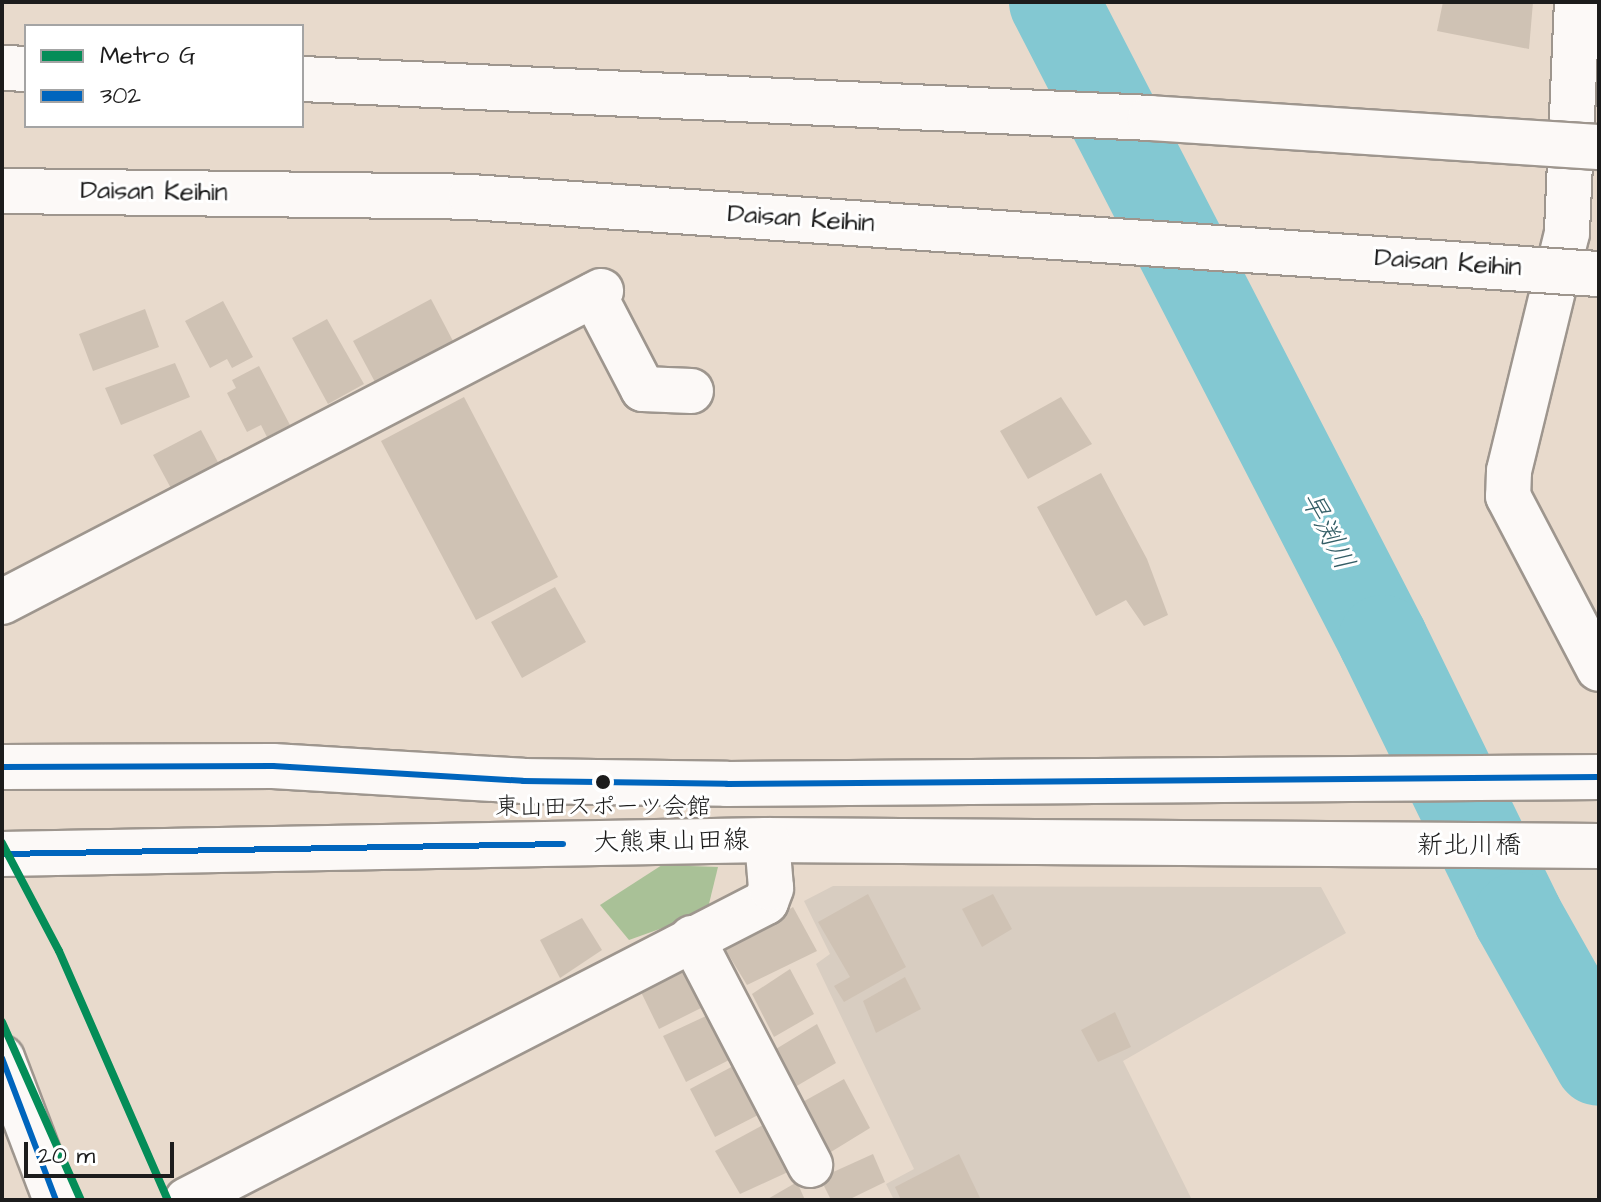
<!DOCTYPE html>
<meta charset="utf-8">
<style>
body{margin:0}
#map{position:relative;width:1601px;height:1202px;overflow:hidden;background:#e8dacc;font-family:"Architects Daughter","Klee One",sans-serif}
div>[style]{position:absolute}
.industrial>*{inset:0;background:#d8cdc1}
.forest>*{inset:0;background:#a9c197}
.river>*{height:90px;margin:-45px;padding:0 45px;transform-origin:45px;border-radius:45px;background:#83c8d2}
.building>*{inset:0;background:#cfc2b4}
.roads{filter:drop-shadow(2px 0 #9e968e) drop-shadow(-2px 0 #9e968e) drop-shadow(0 2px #9e968e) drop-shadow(0 -2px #9e968e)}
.minor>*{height:44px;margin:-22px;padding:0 22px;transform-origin:22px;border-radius:22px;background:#fcf9f7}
.major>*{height:44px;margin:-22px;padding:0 22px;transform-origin:22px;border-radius:22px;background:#fcf9f7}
.highway>*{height:44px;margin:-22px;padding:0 22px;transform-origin:22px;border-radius:22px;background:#fcf9f7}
.bridges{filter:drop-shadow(2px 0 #9e968e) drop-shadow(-2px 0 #9e968e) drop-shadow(0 2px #9e968e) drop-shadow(0 -2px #9e968e)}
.highway-bridge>*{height:44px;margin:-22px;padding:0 22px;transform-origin:22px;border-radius:22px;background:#fcf9f7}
.bus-1>*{height:6px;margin:-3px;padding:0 3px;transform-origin:3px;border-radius:3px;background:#0065bd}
.metro-1>*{height:8px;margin:-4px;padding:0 4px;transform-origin:4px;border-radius:4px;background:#048d58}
.dots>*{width:22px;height:22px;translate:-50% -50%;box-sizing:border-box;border:4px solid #fff;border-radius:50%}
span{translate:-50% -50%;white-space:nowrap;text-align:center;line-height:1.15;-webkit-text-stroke:6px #fff;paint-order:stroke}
.bus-label{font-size:24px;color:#1c1c1c}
.street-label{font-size:26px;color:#1c1c1c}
.water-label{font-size:28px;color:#345e66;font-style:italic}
.frame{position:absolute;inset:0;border:4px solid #1c1c1c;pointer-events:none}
.legend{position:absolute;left:24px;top:24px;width:280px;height:104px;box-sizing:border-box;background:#fff;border:2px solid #a4a4a4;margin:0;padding:10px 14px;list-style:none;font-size:24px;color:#1c1c1c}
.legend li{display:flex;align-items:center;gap:16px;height:40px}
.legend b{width:40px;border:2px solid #a4a4a4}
.scale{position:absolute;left:24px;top:1142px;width:150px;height:36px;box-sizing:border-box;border:4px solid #1c1c1c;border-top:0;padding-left:10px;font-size:24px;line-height:28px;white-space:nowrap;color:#1c1c1c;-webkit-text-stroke:6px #fff;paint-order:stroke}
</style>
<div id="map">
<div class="industrial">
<div style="clip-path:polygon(833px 886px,1321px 887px,1346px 933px,1123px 1061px,1192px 1200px,894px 1200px,886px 1184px,914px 1169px,816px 964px,830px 954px,804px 901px)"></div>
</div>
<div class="forest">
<div style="clip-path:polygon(662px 865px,718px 867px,707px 912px,629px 940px,600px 905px)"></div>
</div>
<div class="river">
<div style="left:1054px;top:2px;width:718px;rotate:62.72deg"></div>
<div style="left:1383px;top:640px;width:308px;rotate:64deg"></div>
<div style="left:1518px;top:917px;width:165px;rotate:60.6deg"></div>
</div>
<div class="building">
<div style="clip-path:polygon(1443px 2px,1533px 2px,1529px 49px,1437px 31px)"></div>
<div style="clip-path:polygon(431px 299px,453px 341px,375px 382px,353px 341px)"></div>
<div style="clip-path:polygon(223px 301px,253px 357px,232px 368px,227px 359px,210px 368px,185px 321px)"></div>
<div style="clip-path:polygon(145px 309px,159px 347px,93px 371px,79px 334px)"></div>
<div style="clip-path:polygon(327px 319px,364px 384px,328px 404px,292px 338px)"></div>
<div style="clip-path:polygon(175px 363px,190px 397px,121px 425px,105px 388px)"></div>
<div style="clip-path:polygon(259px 366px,290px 425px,267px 437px,261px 425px,247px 432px,227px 393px,236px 388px,232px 380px)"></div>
<div style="clip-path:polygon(464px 397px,558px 577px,476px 620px,381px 441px)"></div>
<div style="clip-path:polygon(1061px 397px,1092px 444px,1028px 479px,1000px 431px)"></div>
<div style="clip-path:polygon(201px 430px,220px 466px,173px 492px,153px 455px)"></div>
<div style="clip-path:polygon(1101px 473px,1147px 559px,1168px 615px,1144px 626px,1126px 600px,1096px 616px,1037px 507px)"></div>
<div style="clip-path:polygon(555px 587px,586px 642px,522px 678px,491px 622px)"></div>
<div style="clip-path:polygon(868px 894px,906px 967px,844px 1002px,834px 986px,850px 977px,818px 922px)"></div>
<div style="clip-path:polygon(993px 894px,1012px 929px,982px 947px,962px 909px)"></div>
<div style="clip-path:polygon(793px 907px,817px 951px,747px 985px,725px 949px)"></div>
<div style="clip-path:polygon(582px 918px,602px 950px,560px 978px,540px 940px)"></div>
<div style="clip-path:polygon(685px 969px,707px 1005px,659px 1029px,640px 990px)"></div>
<div style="clip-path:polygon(790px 969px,814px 1014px,774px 1037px,752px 994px)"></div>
<div style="clip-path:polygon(905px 977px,921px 1009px,876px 1033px,863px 1001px)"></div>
<div style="clip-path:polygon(1115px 1012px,1131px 1047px,1098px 1062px,1081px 1030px)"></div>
<div style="clip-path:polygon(706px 1016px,731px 1059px,686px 1082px,663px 1036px)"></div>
<div style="clip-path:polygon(817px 1024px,836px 1063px,795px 1087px,776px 1049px)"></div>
<div style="clip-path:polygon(737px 1064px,762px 1113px,715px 1137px,690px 1089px)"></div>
<div style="clip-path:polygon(844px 1079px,870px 1128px,826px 1155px,799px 1104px)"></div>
<div style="clip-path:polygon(763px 1125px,788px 1172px,740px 1194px,715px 1151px)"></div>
<div style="clip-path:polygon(873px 1154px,885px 1182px,848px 1200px,831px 1200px,820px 1178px)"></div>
<div style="clip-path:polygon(959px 1154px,981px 1200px,901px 1200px,895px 1187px)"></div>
<div style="clip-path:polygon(797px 1182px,805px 1200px,766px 1200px)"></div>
</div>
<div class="roads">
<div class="minor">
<div style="left:1577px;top:2px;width:231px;rotate:92.5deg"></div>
<div style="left:1567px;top:233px;width:245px;rotate:103.7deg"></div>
<div style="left:1509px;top:471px;width:25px;rotate:92deg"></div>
<div style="left:1508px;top:496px;width:195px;rotate:62.3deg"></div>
<div style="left:594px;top:295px;width:106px;rotate:62.5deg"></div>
<div style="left:643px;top:389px;width:48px;rotate:2.4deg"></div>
<div style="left:2px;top:602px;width:675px;rotate:-27.44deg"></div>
<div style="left:2px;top:767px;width:271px;rotate:-0.2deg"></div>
<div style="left:273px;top:766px;width:250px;rotate:3.4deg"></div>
<div style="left:523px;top:781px;width:204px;rotate:0.8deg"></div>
<div style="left:727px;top:784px;width:872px;rotate:-0.46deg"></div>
<div style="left:2px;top:854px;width:765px;rotate:-1.05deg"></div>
<div style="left:767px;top:840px;width:832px;rotate:0.41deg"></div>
<div style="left:692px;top:938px;width:256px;rotate:62.5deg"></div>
<div style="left:187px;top:1200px;width:651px;rotate:-27.23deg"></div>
<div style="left:766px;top:902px;width:15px;rotate:-70deg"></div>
<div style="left:771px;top:888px;width:48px;rotate:-94.8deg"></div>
</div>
<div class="major">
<div style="left:2px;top:1058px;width:152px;rotate:69.2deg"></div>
</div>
<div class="highway">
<div style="left:2px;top:68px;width:24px;rotate:2deg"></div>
</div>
</div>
<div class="bridges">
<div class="highway-bridge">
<div style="left:302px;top:79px;width:849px;rotate:2.63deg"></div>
<div style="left:1150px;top:118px;width:450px;rotate:3.7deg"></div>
<div style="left:2px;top:191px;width:469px;rotate:0.7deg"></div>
<div style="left:471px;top:197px;width:1131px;rotate:3.91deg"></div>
</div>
</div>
<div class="bus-1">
<div style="left:2px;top:767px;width:271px;rotate:-0.2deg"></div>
<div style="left:273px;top:766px;width:250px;rotate:3.4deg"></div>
<div style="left:523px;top:781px;width:204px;rotate:0.8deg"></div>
<div style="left:727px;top:784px;width:872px;rotate:-0.46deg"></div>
<div style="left:2px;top:854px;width:561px;rotate:-1.02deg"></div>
<div style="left:2px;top:1058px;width:152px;rotate:69.2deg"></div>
</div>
<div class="metro-1">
<div style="left:2px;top:843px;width:122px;rotate:62.2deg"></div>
<div style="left:59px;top:951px;width:272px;rotate:66.4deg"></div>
<div style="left:2px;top:1022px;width:195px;rotate:66.1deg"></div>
</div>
<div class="dots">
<div style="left:603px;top:782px;background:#1c1c1c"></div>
</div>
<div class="bus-label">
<span style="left:603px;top:808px">東山田スポーツ会館</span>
</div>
<div class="street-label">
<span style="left:154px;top:192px;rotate:1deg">Daisan Keihin</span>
<span style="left:801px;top:219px;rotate:4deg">Daisan Keihin</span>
<span style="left:1448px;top:263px;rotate:4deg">Daisan Keihin</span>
<span style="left:671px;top:842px;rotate:-1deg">大熊東山田線</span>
<span style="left:1469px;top:846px">新北川橋</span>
</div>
<div class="water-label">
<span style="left:1327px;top:531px;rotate:63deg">早渕川</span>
</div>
<div class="frame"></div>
<ul class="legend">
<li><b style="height:10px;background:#048d58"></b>Metro G</li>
<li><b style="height:10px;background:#0065bd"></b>302</li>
</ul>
<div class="scale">20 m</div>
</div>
